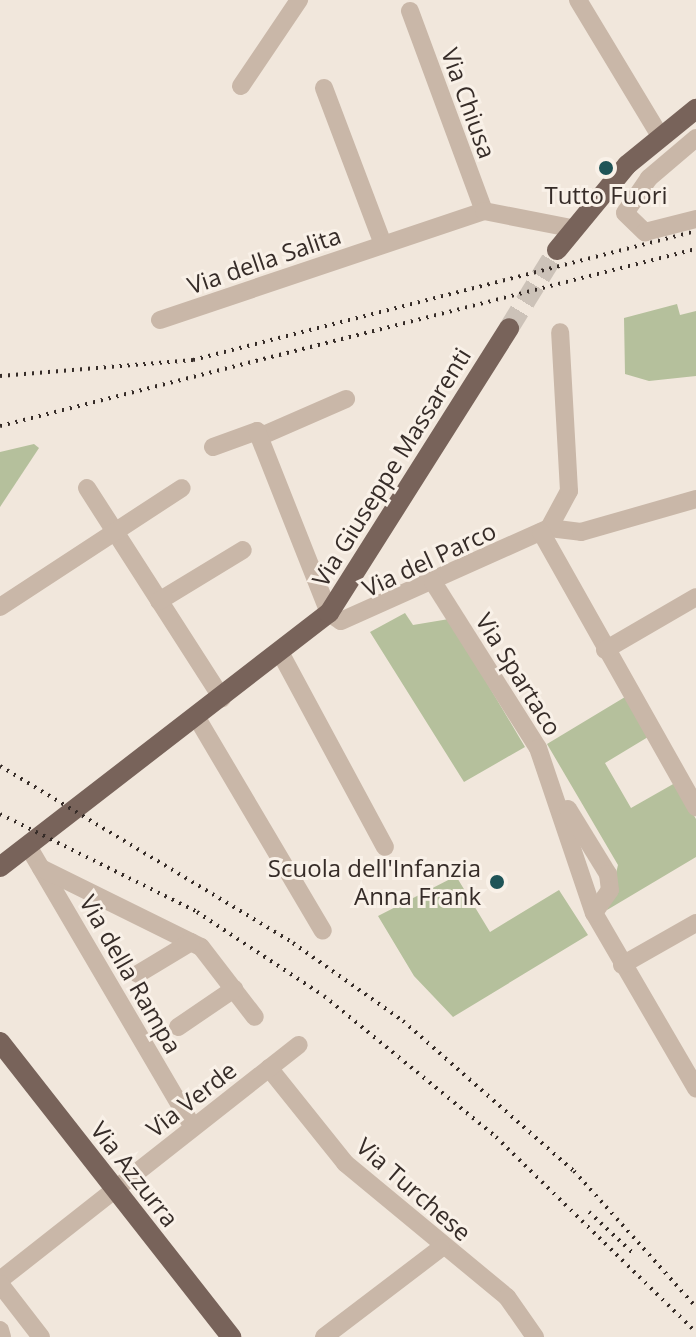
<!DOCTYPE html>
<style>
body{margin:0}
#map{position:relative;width:696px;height:1337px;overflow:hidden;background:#f1e7dc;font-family:"Open Sans",sans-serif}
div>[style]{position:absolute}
.green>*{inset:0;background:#b5c09c}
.major-tunnel>*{height:20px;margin-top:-10px;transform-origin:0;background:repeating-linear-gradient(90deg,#ccc2b8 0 20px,transparent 0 30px)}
.minor>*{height:18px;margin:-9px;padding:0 9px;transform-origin:9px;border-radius:9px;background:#c9b7a8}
.major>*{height:20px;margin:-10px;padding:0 10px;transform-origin:10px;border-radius:10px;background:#78635a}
.rail>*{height:4px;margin-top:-2px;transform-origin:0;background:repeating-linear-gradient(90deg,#362c28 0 2px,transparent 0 8px)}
.dots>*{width:22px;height:22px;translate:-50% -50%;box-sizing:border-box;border:4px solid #f9f1e8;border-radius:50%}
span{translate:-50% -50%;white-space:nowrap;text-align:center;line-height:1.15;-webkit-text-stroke:6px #f9f1e8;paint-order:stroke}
.street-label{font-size:24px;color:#362c28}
.poi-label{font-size:24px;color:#362c28}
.right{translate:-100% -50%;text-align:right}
</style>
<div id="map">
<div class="green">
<div style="clip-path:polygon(677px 304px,680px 315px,696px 311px,696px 376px,649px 381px,625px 374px,624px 318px)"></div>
<div style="clip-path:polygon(34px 444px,39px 448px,0 507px,0 452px)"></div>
<div style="clip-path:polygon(405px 613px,413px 625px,449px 619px,525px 747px,464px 782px,370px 632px)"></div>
<div style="clip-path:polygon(625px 697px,648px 737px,605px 763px,631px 808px,675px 783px,696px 819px,696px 857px,607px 910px,618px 865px,547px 744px)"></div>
<div style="clip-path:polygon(456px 876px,490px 932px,559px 890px,588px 935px,453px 1017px,414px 976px,378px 916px)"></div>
</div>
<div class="major-tunnel">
<div style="left:509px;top:328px;width:92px;rotate:-58.4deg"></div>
</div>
<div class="minor">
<div style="left:578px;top:0;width:159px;rotate:58.9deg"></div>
<div style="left:410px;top:11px;width:213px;rotate:69.7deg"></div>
<div style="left:241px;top:86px;width:104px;rotate:-56deg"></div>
<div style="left:324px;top:88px;width:167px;rotate:69.3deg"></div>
<div style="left:696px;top:138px;width:62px;rotate:139.6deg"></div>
<div style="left:649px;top:178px;width:42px;rotate:124.4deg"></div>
<div style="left:625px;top:213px;width:28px;rotate:44deg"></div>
<div style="left:645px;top:232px;width:53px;rotate:-14.3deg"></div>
<div style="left:160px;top:320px;width:342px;rotate:-18.6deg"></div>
<div style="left:484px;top:211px;width:89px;rotate:11.1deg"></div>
<div style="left:259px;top:437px;width:95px;rotate:-23.6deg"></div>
<div style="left:213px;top:447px;width:47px;rotate:-20deg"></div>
<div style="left:257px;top:431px;width:196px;rotate:68.4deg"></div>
<div style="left:329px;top:613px;width:14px;rotate:34deg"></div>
<div style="left:341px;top:621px;width:228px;rotate:-24.1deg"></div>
<div style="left:549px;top:528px;width:32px;rotate:7deg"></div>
<div style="left:581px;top:532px;width:120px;rotate:-16deg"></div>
<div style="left:87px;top:488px;width:250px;rotate:57.3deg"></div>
<div style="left:549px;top:528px;width:42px;rotate:-61.6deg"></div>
<div style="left:569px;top:491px;width:159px;rotate:-93.2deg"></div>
<div style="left:541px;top:532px;width:316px;rotate:60.6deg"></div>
<div style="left:433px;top:582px;width:196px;rotate:57.7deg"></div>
<div style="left:538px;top:748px;width:174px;rotate:71.3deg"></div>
<div style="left:594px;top:913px;width:203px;rotate:59.8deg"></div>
<div style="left:159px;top:601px;width:98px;rotate:-31.3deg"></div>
<div style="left:0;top:607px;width:217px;rotate:-33.2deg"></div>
<div style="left:605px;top:650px;width:105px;rotate:-30.2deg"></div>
<div style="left:281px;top:654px;width:219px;rotate:61.7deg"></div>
<div style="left:197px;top:718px;width:247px;rotate:59.4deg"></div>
<div style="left:568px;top:809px;width:76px;rotate:58.4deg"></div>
<div style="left:608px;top:874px;width:16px;rotate:83deg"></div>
<div style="left:610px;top:890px;width:28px;rotate:125deg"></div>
<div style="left:28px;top:846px;width:326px;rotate:59.6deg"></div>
<div style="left:41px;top:868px;width:178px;rotate:26.3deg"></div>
<div style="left:201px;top:947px;width:88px;rotate:52.4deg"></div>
<div style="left:622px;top:965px;width:85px;rotate:-29.6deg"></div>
<div style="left:138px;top:974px;width:62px;rotate:-31.1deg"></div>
<div style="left:178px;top:1027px;width:68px;rotate:-34.2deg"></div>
<div style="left:269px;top:1068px;width:122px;rotate:51.3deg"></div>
<div style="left:345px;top:1163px;width:210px;rotate:39.6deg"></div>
<div style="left:507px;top:1297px;width:49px;rotate:55deg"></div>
<div style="left:0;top:1280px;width:380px;rotate:-38.2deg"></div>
<div style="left:0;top:1284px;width:67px;rotate:52.3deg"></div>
<div style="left:0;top:1330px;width:7px;rotate:74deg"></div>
<div style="left:324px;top:1337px;width:147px;rotate:-37.3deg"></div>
</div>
<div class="major">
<div style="left:557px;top:250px;width:110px;rotate:-50.5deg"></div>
<div style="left:627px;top:165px;width:89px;rotate:-39.1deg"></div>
<div style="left:0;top:867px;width:416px;rotate:-37.7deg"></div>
<div style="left:329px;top:613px;width:337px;rotate:-57.7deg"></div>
<div style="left:0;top:1042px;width:375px;rotate:51.9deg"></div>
</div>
<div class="rail">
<div style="left:0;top:376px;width:194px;rotate:-4.7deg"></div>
<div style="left:193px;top:360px;width:519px;rotate:-14.38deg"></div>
<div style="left:0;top:426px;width:718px;rotate:-14.27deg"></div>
<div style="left:0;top:766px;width:342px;rotate:31.1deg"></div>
<div style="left:293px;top:943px;width:135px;rotate:35.3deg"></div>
<div style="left:403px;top:1021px;width:227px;rotate:41.3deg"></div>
<div style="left:574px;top:1171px;width:183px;rotate:48.1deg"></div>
<div style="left:0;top:814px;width:220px;rotate:26.4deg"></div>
<div style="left:197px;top:912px;width:152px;rotate:33.5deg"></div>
<div style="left:324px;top:996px;width:222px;rotate:39.3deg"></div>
<div style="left:496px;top:1137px;width:279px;rotate:44.3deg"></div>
<div style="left:589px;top:1212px;width:60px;rotate:43deg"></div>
</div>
<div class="dots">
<div style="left:606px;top:168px;background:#1f5457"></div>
<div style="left:497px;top:882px;background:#1f5457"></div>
</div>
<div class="street-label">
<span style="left:469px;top:103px;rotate:70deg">Via Chiusa</span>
<span style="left:264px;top:260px;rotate:-19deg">Via della Salita</span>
<span style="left:391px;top:467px;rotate:-58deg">Via Giuseppe Massarenti</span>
<span style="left:429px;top:559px;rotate:-25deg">Via del Parco</span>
<span style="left:519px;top:674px;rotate:58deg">Via Spartaco</span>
<span style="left:131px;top:974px;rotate:60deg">Via della Rampa</span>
<span style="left:191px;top:1099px;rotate:-38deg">Via Verde</span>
<span style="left:135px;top:1174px;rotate:52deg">Via Azzurra</span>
<span style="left:414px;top:1189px;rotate:41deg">Via Turchese</span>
</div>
<div class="poi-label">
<span style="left:606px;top:195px">Tutto Fuori</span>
<span class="right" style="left:481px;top:882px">Scuola dell'Infanzia<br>Anna Frank</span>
</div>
</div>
